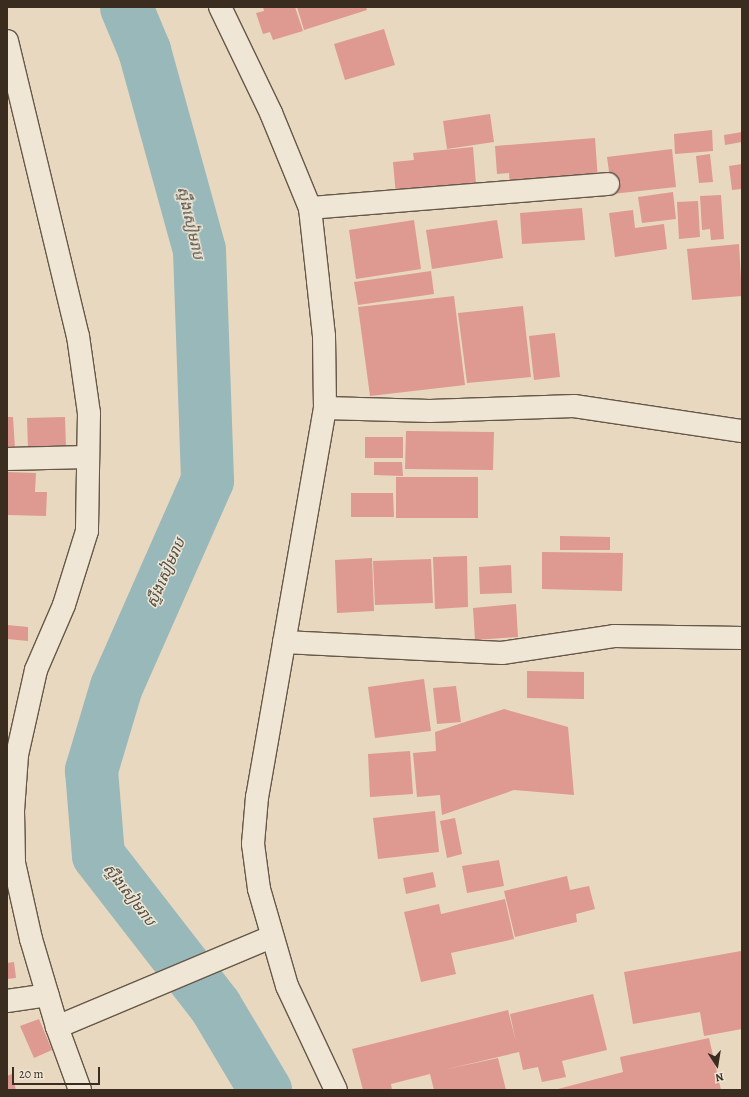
<!DOCTYPE html>
<meta charset="utf-8">
<style>
body{margin:0}
#map{position:relative;width:749px;height:1097px;overflow:hidden;background:#e8d8bf;font-family:Alegreya,"Noto Sans Khmer",serif}
div>[style]{position:absolute}
.river>*{height:53px;margin:-26.5px;padding:0 26.5px;transform-origin:26.5px;border-radius:26.5px;background:#99b8ba}
.building>*{inset:0;background:#de9990}
.roads{filter:drop-shadow(1px 0 #665848) drop-shadow(-1px 0 #665848) drop-shadow(0 1px #665848) drop-shadow(0 -1px #665848)}
.street>*{height:22px;margin:-11px;padding:0 11px;transform-origin:11px;border-radius:11px;background:#f0e6d5}
.secondary>*{height:22px;margin:-11px;padding:0 11px;transform-origin:11px;border-radius:11px;background:#f0e6d5}
span{translate:-50% -50%;white-space:nowrap;text-align:center;line-height:1.15;-webkit-text-stroke:3px #f0e6d5;paint-order:stroke}
.water-label{font-size:15px;color:#525046;font-style:italic}
.frame{position:absolute;inset:0;border:8px solid #3a2d20;pointer-events:none}
.north{position:absolute;left:697px;top:1045px;width:40px;height:40px;-webkit-text-stroke:3px #f0e6d5;paint-order:stroke;rotate:168deg;font-size:11px;font-weight:700;line-height:16px;text-align:center;color:#3a2d20}
.north::after{content:'';display:block;margin:auto;width:14px;height:18px;background:#3a2d20;clip-path:polygon(50% 0,100% 100%,50% 72%,0 100%)}
.scale{position:absolute;left:12px;top:1067px;width:88px;height:18px;box-sizing:border-box;border:2px solid #3a2d20;border-top:0;padding-left:5px;font-size:12px;line-height:14px;white-space:nowrap;color:#3a2d20;-webkit-text-stroke:3px #f0e6d5;paint-order:stroke}
</style>
<div id="map">
<div class="river">
<div style="left:126px;top:7px;width:47px;rotate:67.3deg"></div>
<div style="left:144px;top:50px;width:207px;rotate:74.6deg"></div>
<div style="left:199px;top:250px;width:230px;rotate:88deg"></div>
<div style="left:207px;top:480px;width:225px;rotate:113.8deg"></div>
<div style="left:116px;top:686px;width:88px;rotate:106.6deg"></div>
<div style="left:91px;top:770px;width:85px;rotate:85.3deg"></div>
<div style="left:98px;top:855px;width:191px;rotate:52.2deg"></div>
<div style="left:215px;top:1006px;width:98px;rotate:59.2deg"></div>
</div>
<div class="building">
<div style="clip-path:polygon(263px 7px,295px 7px,303px 31px,273px 40px,270px 32px,263px 34px,256px 13px,264px 11px)"></div>
<div style="clip-path:polygon(297px 7px,366px 7px,367px 10px,304px 30px)"></div>
<div style="clip-path:polygon(384px 29px,395px 65px,345px 80px,334px 44px)"></div>
<div style="clip-path:polygon(490px 114px,494px 142px,447px 149px,443px 121px)"></div>
<div style="clip-path:polygon(712px 130px,713px 151px,675px 154px,674px 134px)"></div>
<div style="clip-path:polygon(742px 132px,742px 142px,725px 145px,724px 135px)"></div>
<div style="clip-path:polygon(595px 138px,598px 180px,510px 187px,509px 173px,497px 174px,495px 146px)"></div>
<div style="clip-path:polygon(473px 147px,476px 184px,396px 196px,393px 162px,414px 160px,413px 153px)"></div>
<div style="clip-path:polygon(672px 149px,676px 187px,612px 194px,607px 157px)"></div>
<div style="clip-path:polygon(710px 154px,713px 182px,699px 183px,696px 156px)"></div>
<div style="clip-path:polygon(742px 164px,742px 189px,732px 190px,729px 166px)"></div>
<div style="clip-path:polygon(673px 192px,676px 219px,642px 223px,638px 197px)"></div>
<div style="clip-path:polygon(721px 195px,724px 239px,711px 240px,710px 229px,702px 230px,700px 196px)"></div>
<div style="clip-path:polygon(698px 201px,700px 237px,679px 239px,677px 202px)"></div>
<div style="clip-path:polygon(582px 208px,585px 240px,522px 244px,520px 213px)"></div>
<div style="clip-path:polygon(633px 210px,635px 228px,664px 224px,667px 249px,615px 257px,609px 213px)"></div>
<div style="clip-path:polygon(414px 220px,421px 269px,356px 279px,349px 230px)"></div>
<div style="clip-path:polygon(497px 220px,503px 258px,432px 269px,426px 230px)"></div>
<div style="clip-path:polygon(739px 244px,742px 296px,692px 300px,687px 249px)"></div>
<div style="clip-path:polygon(431px 271px,434px 294px,358px 305px,354px 282px)"></div>
<div style="clip-path:polygon(454px 296px,465px 385px,370px 396px,358px 307px)"></div>
<div style="clip-path:polygon(523px 306px,531px 377px,467px 383px,458px 313px)"></div>
<div style="clip-path:polygon(555px 333px,560px 377px,534px 380px,529px 336px)"></div>
<div style="clip-path:polygon(7px 417px,13px 417px,15px 449px,7px 449px)"></div>
<div style="clip-path:polygon(65px 417px,66px 448px,28px 449px,27px 418px)"></div>
<div style="clip-path:polygon(406px 431px,494px 432px,493px 470px,405px 469px)"></div>
<div style="clip-path:polygon(365px 437px,403px 437px,403px 458px,365px 458px)"></div>
<div style="clip-path:polygon(374px 462px,402px 462px,403px 476px,374px 475px)"></div>
<div style="clip-path:polygon(7px 472px,36px 473px,35px 492px,47px 492px,46px 516px,8px 515px)"></div>
<div style="clip-path:polygon(396px 477px,478px 477px,478px 518px,396px 518px)"></div>
<div style="clip-path:polygon(351px 493px,393px 493px,394px 517px,351px 517px)"></div>
<div style="clip-path:polygon(560px 536px,610px 537px,610px 550px,560px 550px)"></div>
<div style="clip-path:polygon(542px 552px,623px 553px,622px 591px,542px 589px)"></div>
<div style="clip-path:polygon(467px 556px,468px 607px,435px 609px,433px 557px)"></div>
<div style="clip-path:polygon(372px 558px,374px 611px,337px 613px,335px 560px)"></div>
<div style="clip-path:polygon(431px 559px,433px 603px,375px 605px,373px 561px)"></div>
<div style="clip-path:polygon(511px 565px,512px 593px,480px 594px,479px 567px)"></div>
<div style="clip-path:polygon(516px 604px,518px 637px,475px 640px,473px 608px)"></div>
<div style="clip-path:polygon(7px 625px,28px 627px,28px 641px,7px 639px)"></div>
<div style="clip-path:polygon(527px 671px,584px 672px,584px 699px,527px 698px)"></div>
<div style="clip-path:polygon(424px 679px,431px 731px,375px 738px,368px 687px)"></div>
<div style="clip-path:polygon(456px 686px,461px 722px,437px 724px,433px 688px)"></div>
<div style="clip-path:polygon(504px 709px,568px 727px,574px 795px,514px 790px,442px 815px,440px 795px,417px 797px,413px 753px,436px 751px,435px 732px)"></div>
<div style="clip-path:polygon(410px 751px,413px 794px,370px 797px,368px 754px)"></div>
<div style="clip-path:polygon(435px 811px,439px 852px,378px 859px,373px 818px)"></div>
<div style="clip-path:polygon(455px 818px,462px 854px,447px 858px,440px 821px)"></div>
<div style="clip-path:polygon(499px 860px,504px 886px,467px 893px,462px 866px)"></div>
<div style="clip-path:polygon(433px 872px,436px 887px,406px 894px,403px 878px)"></div>
<div style="clip-path:polygon(567px 876px,570px 890px,589px 886px,595px 909px,576px 914px,577px 922px,515px 937px,504px 891px)"></div>
<div style="clip-path:polygon(505px 899px,514px 939px,451px 953px,456px 974px,421px 982px,404px 912px,439px 904px,441px 914px)"></div>
<div style="clip-path:polygon(741px 951px,742px 1029px,704px 1036px,700px 1012px,633px 1024px,624px 972px)"></div>
<div style="clip-path:polygon(14px 962px,16px 978px,7px 979px,7px 963px)"></div>
<div style="clip-path:polygon(593px 994px,607px 1050px,562px 1061px,566px 1077px,542px 1082px,538px 1067px,523px 1070px,519px 1052px,443px 1070px,498px 1058px,506px 1090px,434px 1090px,430px 1074px,391px 1084px,392px 1090px,363px 1090px,352px 1049px,508px 1010px,516px 1042px,510px 1014px)"></div>
<div style="clip-path:polygon(39px 1019px,52px 1050px,34px 1058px,20px 1026px)"></div>
<div style="clip-path:polygon(709px 1038px,721px 1090px,554px 1090px,623px 1072px,620px 1057px)"></div>
<div style="clip-path:polygon(12px 1074px,16px 1090px,7px 1090px,7px 1076px)"></div>
</div>
<div class="roads">
<div class="street">
<div style="left:7px;top:41px;width:303px;rotate:76.5deg"></div>
<div style="left:78px;top:336px;width:78px;rotate:81.9deg"></div>
<div style="left:89px;top:413px;width:118px;rotate:91deg"></div>
<div style="left:87px;top:531px;width:77px;rotate:107.3deg"></div>
<div style="left:64px;top:605px;width:71px;rotate:113.3deg"></div>
<div style="left:36px;top:670px;width:87px;rotate:102.6deg"></div>
<div style="left:17px;top:755px;width:56px;rotate:94.1deg"></div>
<div style="left:13px;top:811px;width:52px;rotate:88.9deg"></div>
<div style="left:14px;top:863px;width:78px;rotate:77.4deg"></div>
<div style="left:31px;top:939px;width:92px;rotate:73.5deg"></div>
<div style="left:57px;top:1027px;width:67px;rotate:69.9deg"></div>
<div style="left:310px;top:208px;width:299px;rotate:-4.6deg"></div>
<div style="left:325px;top:408px;width:105px;rotate:1.6deg"></div>
<div style="left:430px;top:411px;width:144px;rotate:-2deg"></div>
<div style="left:574px;top:406px;width:170px;rotate:8.5deg"></div>
<div style="left:7px;top:459px;width:81px;rotate:-1.4deg"></div>
<div style="left:284px;top:642px;width:218px;rotate:2.9deg"></div>
<div style="left:502px;top:653px;width:113px;rotate:-8.6deg"></div>
<div style="left:614px;top:636px;width:128px;rotate:0.9deg"></div>
<div style="left:7px;top:1001px;width:41px;rotate:-8.3deg"></div>
<div style="left:57px;top:1027px;width:232px;rotate:-22.8deg"></div>
</div>
<div class="secondary">
<div style="left:220px;top:7px;width:118px;rotate:64.3deg"></div>
<div style="left:271px;top:113px;width:103px;rotate:67.7deg"></div>
<div style="left:310px;top:208px;width:73px;rotate:83.7deg"></div>
<div style="left:318px;top:281px;width:55px;rotate:83.8deg"></div>
<div style="left:324px;top:336px;width:72px;rotate:89.2deg"></div>
<div style="left:325px;top:408px;width:395px;rotate:99.9deg"></div>
<div style="left:257px;top:797px;width:47px;rotate:94.9deg"></div>
<div style="left:253px;top:844px;width:45px;rotate:82.4deg"></div>
<div style="left:259px;top:889px;width:101px;rotate:73.9deg"></div>
<div style="left:287px;top:986px;width:115px;rotate:64.8deg"></div>
</div>
</div>
<div class="water-label">
<span style="left:190px;top:223px;rotate:77deg">ស្ទឹងសៀមរាប</span>
<span style="left:166px;top:573px;rotate:-66deg">ស្ទឹងសៀមរាប</span>
<span style="left:129px;top:895px;rotate:52deg">ស្ទឹងសៀមរាប</span>
</div>
<div class="frame"></div>
<div class="north">N</div>
<div class="scale">20 m</div>
</div>
